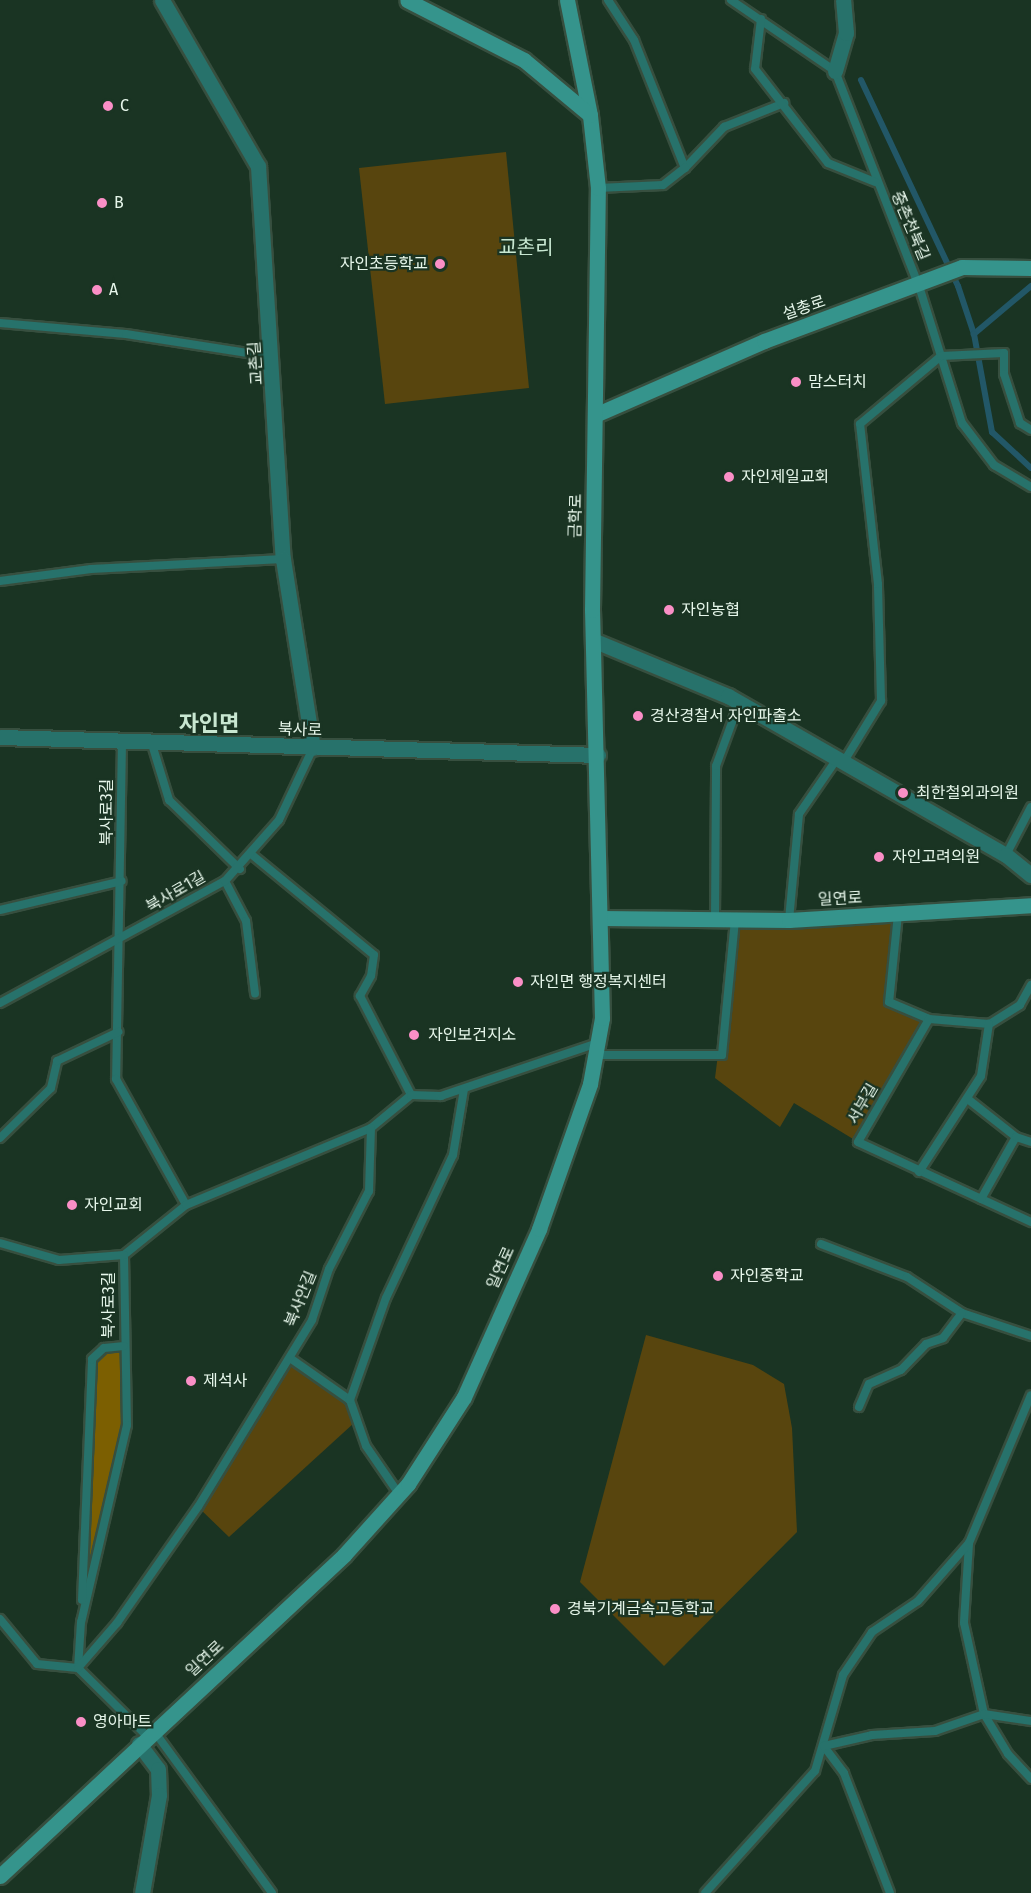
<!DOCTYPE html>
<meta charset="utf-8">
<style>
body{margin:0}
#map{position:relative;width:1031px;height:1893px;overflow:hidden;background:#1a3423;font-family:"Fira Sans","Noto Sans KR",sans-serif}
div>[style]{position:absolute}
.green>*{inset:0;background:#58450e}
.forest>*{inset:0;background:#7c5f01}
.stream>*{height:6px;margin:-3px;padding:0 3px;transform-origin:3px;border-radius:3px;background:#225767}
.roads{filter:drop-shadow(2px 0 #374f3f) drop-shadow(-2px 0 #374f3f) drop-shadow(0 2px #374f3f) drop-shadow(0 -2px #374f3f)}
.lane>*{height:8px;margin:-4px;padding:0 4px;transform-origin:4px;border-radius:4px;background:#27726b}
.street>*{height:15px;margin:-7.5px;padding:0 7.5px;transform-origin:7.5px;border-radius:7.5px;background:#27726b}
.secondary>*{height:15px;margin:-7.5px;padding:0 7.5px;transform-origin:7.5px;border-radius:7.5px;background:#35948c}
.dots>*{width:16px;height:16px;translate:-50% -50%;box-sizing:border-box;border:3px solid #1a3423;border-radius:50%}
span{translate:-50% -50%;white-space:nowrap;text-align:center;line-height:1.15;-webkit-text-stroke:4.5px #1a3423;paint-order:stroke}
.poi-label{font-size:16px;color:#e6f6ea}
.left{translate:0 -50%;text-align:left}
.right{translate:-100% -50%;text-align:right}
.street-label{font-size:16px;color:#e6f6ea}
.quarter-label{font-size:20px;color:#c8e7d1}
.district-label{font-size:22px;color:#c8e7d1;font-weight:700}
</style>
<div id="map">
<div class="green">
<div style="clip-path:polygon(506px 152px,529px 388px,385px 404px,359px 168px)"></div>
<div style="clip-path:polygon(898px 914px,889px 1002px,929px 1019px,858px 1142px,794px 1103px,780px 1127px,715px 1078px,735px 919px)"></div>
<div style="clip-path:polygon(646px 1335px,753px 1365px,784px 1384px,792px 1428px,797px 1532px,664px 1666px,580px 1582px)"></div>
<div style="clip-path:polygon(290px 1358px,350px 1400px,354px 1423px,229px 1537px,198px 1507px)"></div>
</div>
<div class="forest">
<div style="clip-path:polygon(124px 1346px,127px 1425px,81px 1622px,92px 1359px,104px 1348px)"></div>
</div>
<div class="stream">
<div style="left:861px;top:80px;width:228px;rotate:64.8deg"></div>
<div style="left:958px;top:286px;width:51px;rotate:71.6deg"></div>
<div style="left:1031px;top:286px;width:75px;rotate:139.9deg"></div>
<div style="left:974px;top:334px;width:100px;rotate:79.6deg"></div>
<div style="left:992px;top:432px;width:53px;rotate:42.7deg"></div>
</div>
<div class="roads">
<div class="lane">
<div style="left:608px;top:0;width:48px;rotate:57deg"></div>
<div style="left:634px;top:40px;width:138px;rotate:68.3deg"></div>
<div style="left:685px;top:168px;width:57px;rotate:-46.4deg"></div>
<div style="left:724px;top:127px;width:65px;rotate:-21.8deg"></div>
<div style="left:731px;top:0;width:126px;rotate:34.3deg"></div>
<div style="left:835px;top:71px;width:231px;rotate:68.7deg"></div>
<div style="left:919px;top:286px;width:144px;rotate:72.6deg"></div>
<div style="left:962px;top:423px;width:53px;rotate:52.7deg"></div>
<div style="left:994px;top:465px;width:43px;rotate:30.7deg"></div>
<div style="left:761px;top:19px;width:50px;rotate:96.8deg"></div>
<div style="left:755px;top:69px;width:119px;rotate:52.2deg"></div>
<div style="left:828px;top:163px;width:51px;rotate:22deg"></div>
<div style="left:598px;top:188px;width:65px;rotate:-2.6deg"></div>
<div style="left:663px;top:185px;width:28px;rotate:-38deg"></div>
<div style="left:0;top:323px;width:126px;rotate:5deg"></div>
<div style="left:126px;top:334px;width:149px;rotate:8.9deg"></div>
<div style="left:0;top:581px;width:92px;rotate:-7.5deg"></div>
<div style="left:91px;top:569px;width:192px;rotate:-3deg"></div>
<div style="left:151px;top:741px;width:62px;rotate:73deg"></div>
<div style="left:169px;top:800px;width:99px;rotate:44.2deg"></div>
<div style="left:122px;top:742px;width:337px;rotate:91deg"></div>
<div style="left:116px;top:1079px;width:144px;rotate:60.9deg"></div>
<div style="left:186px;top:1205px;width:80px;rotate:141.1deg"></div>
<div style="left:124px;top:1255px;width:170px;rotate:89deg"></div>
<div style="left:127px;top:1425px;width:202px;rotate:103.1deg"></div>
<div style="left:81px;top:1622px;width:46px;rotate:93.7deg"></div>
<div style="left:78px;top:1668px;width:97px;rotate:44.6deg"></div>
<div style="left:843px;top:763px;width:73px;rotate:-58.5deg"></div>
<div style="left:881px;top:701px;width:117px;rotate:-91.5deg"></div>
<div style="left:878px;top:584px;width:161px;rotate:-96.4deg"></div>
<div style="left:860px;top:424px;width:106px;rotate:-40deg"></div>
<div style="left:941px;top:356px;width:63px;rotate:-2.7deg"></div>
<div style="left:1004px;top:353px;width:21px;rotate:90deg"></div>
<div style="left:1004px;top:374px;width:52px;rotate:71.9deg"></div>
<div style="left:1020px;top:423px;width:13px;rotate:32deg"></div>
<div style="left:251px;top:854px;width:159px;rotate:39.4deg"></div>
<div style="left:374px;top:955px;width:21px;rotate:98deg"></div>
<div style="left:371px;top:976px;width:23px;rotate:119deg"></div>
<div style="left:360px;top:996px;width:111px;rotate:62.7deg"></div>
<div style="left:1006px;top:855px;width:54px;rotate:-62.5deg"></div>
<div style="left:225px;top:881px;width:45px;rotate:62.3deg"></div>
<div style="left:246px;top:921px;width:73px;rotate:82.9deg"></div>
<div style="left:0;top:910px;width:125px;rotate:-13.4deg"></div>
<div style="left:898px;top:914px;width:88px;rotate:95.8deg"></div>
<div style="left:889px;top:1002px;width:43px;rotate:23deg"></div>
<div style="left:715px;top:919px;width:153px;rotate:-89.6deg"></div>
<div style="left:716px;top:766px;width:67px;rotate:-69.9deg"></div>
<div style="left:789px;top:920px;width:106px;rotate:-84.6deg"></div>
<div style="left:799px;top:814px;width:67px;rotate:-55.4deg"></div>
<div style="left:1031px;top:985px;width:23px;rotate:119deg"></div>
<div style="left:1020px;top:1005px;width:36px;rotate:148deg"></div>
<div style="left:989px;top:1024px;width:60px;rotate:-175.2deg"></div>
<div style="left:929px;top:1019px;width:142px;rotate:120deg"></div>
<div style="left:858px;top:1142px;width:191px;rotate:24.8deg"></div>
<div style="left:0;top:1003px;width:256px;rotate:-28.5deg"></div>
<div style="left:225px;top:881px;width:81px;rotate:-48.5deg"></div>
<div style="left:279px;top:820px;width:80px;rotate:-64.7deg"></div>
<div style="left:596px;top:1055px;width:126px"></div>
<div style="left:722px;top:1055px;width:137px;rotate:-84.5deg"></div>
<div style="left:969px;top:1100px;width:60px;rotate:38.2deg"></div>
<div style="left:0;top:1138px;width:71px;rotate:-44.4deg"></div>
<div style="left:51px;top:1088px;width:28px;rotate:-77deg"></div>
<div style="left:57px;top:1061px;width:68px;rotate:-25.4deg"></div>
<div style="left:919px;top:1172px;width:114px;rotate:-57.1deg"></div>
<div style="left:981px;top:1076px;width:53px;rotate:-81.3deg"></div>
<div style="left:981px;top:1199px;width:71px;rotate:-60.6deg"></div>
<div style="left:1016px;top:1137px;width:16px;rotate:18deg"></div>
<div style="left:186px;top:1205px;width:200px;rotate:-22.6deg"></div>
<div style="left:371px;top:1128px;width:52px;rotate:-39.5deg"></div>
<div style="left:411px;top:1095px;width:30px;rotate:2deg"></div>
<div style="left:441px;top:1096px;width:166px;rotate:-18.7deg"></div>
<div style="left:0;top:1243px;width:61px;rotate:16.1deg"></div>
<div style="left:59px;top:1260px;width:65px;rotate:-4.4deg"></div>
<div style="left:821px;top:1244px;width:92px;rotate:21deg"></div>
<div style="left:907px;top:1277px;width:66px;rotate:33.2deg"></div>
<div style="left:962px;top:1313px;width:73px;rotate:18.4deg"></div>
<div style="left:290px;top:1358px;width:73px;rotate:35deg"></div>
<div style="left:859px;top:1407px;width:25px;rotate:-67deg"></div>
<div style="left:869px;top:1384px;width:35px;rotate:-24deg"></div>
<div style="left:901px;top:1370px;width:36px;rotate:-46deg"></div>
<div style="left:926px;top:1344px;width:18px;rotate:-19deg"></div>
<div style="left:943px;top:1338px;width:31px;rotate:-53deg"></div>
<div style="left:399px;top:1494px;width:58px;rotate:-124.5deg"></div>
<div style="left:366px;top:1446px;width:49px;rotate:-109.2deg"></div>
<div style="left:350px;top:1400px;width:108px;rotate:-70.6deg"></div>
<div style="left:386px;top:1298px;width:158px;rotate:-64.9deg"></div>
<div style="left:453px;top:1155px;width:67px;rotate:-80.5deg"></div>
<div style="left:969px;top:1543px;width:80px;rotate:93.6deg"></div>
<div style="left:964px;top:1623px;width:93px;rotate:77.6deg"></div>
<div style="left:984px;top:1714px;width:47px;rotate:59deg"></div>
<div style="left:1008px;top:1754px;width:34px;rotate:47deg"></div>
<div style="left:82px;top:1600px;width:241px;rotate:-87.6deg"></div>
<div style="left:92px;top:1359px;width:16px;rotate:-43deg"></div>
<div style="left:104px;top:1348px;width:20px;rotate:-6deg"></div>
<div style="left:0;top:1619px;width:58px;rotate:50.6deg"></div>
<div style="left:37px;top:1664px;width:41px;rotate:5.6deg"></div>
<div style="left:78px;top:1668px;width:60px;rotate:-49.1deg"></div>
<div style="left:117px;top:1623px;width:141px;rotate:-55.1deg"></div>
<div style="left:198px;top:1507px;width:219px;rotate:-58.6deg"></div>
<div style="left:312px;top:1320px;width:54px;rotate:-71.6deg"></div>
<div style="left:329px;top:1269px;width:88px;rotate:-62.9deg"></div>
<div style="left:369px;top:1191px;width:63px;rotate:-88.2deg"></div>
<div style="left:154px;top:1731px;width:200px;rotate:53.9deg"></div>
<div style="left:705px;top:1893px;width:164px;rotate:-48deg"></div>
<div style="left:815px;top:1771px;width:100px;rotate:-73.7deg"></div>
<div style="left:843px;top:1675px;width:52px;rotate:-56deg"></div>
<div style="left:872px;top:1632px;width:55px;rotate:-34deg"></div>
<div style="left:918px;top:1601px;width:77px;rotate:-48.7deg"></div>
<div style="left:969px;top:1543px;width:160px;rotate:-67.3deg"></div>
<div style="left:890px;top:1893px;width:129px;rotate:-111deg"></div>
<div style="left:844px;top:1773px;width:34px;rotate:-127deg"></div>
<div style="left:824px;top:1746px;width:49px;rotate:-12.9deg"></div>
<div style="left:872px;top:1735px;width:63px;rotate:-3.6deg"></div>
<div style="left:935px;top:1731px;width:52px;rotate:-19.1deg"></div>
<div style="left:984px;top:1714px;width:48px;rotate:8.5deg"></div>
</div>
<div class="street">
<div style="left:162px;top:0;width:192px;rotate:60deg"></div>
<div style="left:258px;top:166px;width:394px;rotate:86.4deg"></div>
<div style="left:283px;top:559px;width:191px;rotate:81deg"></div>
<div style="left:835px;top:71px;width:40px;rotate:-74deg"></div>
<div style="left:846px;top:33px;width:33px;rotate:-95deg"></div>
<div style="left:595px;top:641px;width:144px;rotate:22.5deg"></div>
<div style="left:728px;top:696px;width:320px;rotate:29.8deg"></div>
<div style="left:1006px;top:855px;width:32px;rotate:39deg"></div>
<div style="left:0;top:737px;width:598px;rotate:1.72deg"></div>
<div style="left:139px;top:1744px;width:31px;rotate:53deg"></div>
<div style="left:158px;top:1769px;width:26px;rotate:88deg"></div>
<div style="left:159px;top:1795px;width:99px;rotate:99.8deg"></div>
</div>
<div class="secondary">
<div style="left:567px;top:0;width:117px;rotate:78.7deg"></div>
<div style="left:597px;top:414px;width:182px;rotate:-23.6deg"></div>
<div style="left:764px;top:341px;width:211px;rotate:-20.5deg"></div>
<div style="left:962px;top:267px;width:69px;rotate:0.8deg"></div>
<div style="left:601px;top:918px;width:188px;rotate:0.6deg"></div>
<div style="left:789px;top:920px;width:242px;rotate:-3.5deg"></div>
<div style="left:0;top:1876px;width:471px;rotate:-43deg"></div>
<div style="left:344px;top:1555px;width:96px;rotate:-48deg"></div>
<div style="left:408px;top:1484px;width:103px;rotate:-57.2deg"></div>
<div style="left:464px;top:1397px;width:184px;rotate:-65.9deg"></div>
<div style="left:539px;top:1229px;width:154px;rotate:-70.6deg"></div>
<div style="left:590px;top:1084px;width:67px;rotate:-79.7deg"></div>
<div style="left:602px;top:1018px;width:408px;rotate:-91.4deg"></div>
<div style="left:592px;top:610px;width:422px;rotate:-89.2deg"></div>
<div style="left:598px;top:188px;width:73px;rotate:-96.3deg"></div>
<div style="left:590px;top:115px;width:86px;rotate:-140.2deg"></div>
<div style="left:524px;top:60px;width:131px;rotate:-152.9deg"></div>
</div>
</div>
<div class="dots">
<div style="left:108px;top:106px;background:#fa8fc6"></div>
<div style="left:102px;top:203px;background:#fa8fc6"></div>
<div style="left:440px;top:264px;background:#fa8fc6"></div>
<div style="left:97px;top:290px;background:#fa8fc6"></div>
<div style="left:796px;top:382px;background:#fa8fc6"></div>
<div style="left:729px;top:477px;background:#fa8fc6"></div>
<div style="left:669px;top:610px;background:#fa8fc6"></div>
<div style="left:638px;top:716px;background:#fa8fc6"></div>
<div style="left:903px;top:793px;background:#fa8fc6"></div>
<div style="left:879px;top:857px;background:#fa8fc6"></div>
<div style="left:518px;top:982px;background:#fa8fc6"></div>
<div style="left:414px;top:1035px;background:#fa8fc6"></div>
<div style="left:72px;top:1205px;background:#fa8fc6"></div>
<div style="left:718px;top:1276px;background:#fa8fc6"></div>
<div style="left:191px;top:1381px;background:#fa8fc6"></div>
<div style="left:555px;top:1609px;background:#fa8fc6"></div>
<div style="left:81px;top:1722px;background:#fa8fc6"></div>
</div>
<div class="poi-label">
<span class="left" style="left:120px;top:106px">C</span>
<span class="left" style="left:114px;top:203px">B</span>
<span class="right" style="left:428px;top:264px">자인초등학교</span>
<span class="left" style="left:109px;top:290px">A</span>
<span class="left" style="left:808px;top:382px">맘스터치</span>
<span class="left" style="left:741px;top:477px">자인제일교회</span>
<span class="left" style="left:681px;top:610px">자인농협</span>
<span class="left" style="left:650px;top:716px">경산경찰서 자인파출소</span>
<span class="left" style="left:916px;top:793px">최한철외과의원</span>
<span class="left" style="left:892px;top:857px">자인고려의원</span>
<span class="left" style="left:530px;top:982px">자인면 행정복지센터</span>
<span class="left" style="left:428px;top:1035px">자인보건지소</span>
<span class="left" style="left:84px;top:1205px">자인교회</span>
<span class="left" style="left:730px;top:1276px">자인중학교</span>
<span class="left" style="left:203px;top:1381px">제석사</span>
<span class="left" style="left:567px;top:1609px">경북기계금속고등학교</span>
<span class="left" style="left:93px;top:1722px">영아마트</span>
</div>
<div class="street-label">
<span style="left:910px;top:226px;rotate:67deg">중촌천북길</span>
<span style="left:804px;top:308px;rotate:-19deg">설총로</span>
<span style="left:256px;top:363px;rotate:-94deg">교촌길</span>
<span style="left:576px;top:516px;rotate:-89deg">금학로</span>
<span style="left:300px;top:730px;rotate:2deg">북사로</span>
<span style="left:107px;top:812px;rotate:-90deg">북사로3길</span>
<span style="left:176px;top:892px;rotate:-30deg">북사로1길</span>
<span style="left:840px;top:899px;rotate:-3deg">일연로</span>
<span style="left:863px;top:1104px;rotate:-60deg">서부길</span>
<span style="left:501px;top:1268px;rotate:-66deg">일연로</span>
<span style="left:301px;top:1299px;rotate:-68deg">북사안길</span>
<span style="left:109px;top:1305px;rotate:-90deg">북사로3길</span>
<span style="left:205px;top:1659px;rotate:-43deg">일연로</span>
</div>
<div class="quarter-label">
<span style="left:526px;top:247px">교촌리</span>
</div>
<div class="district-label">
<span style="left:209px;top:724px">자인면</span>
</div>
</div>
